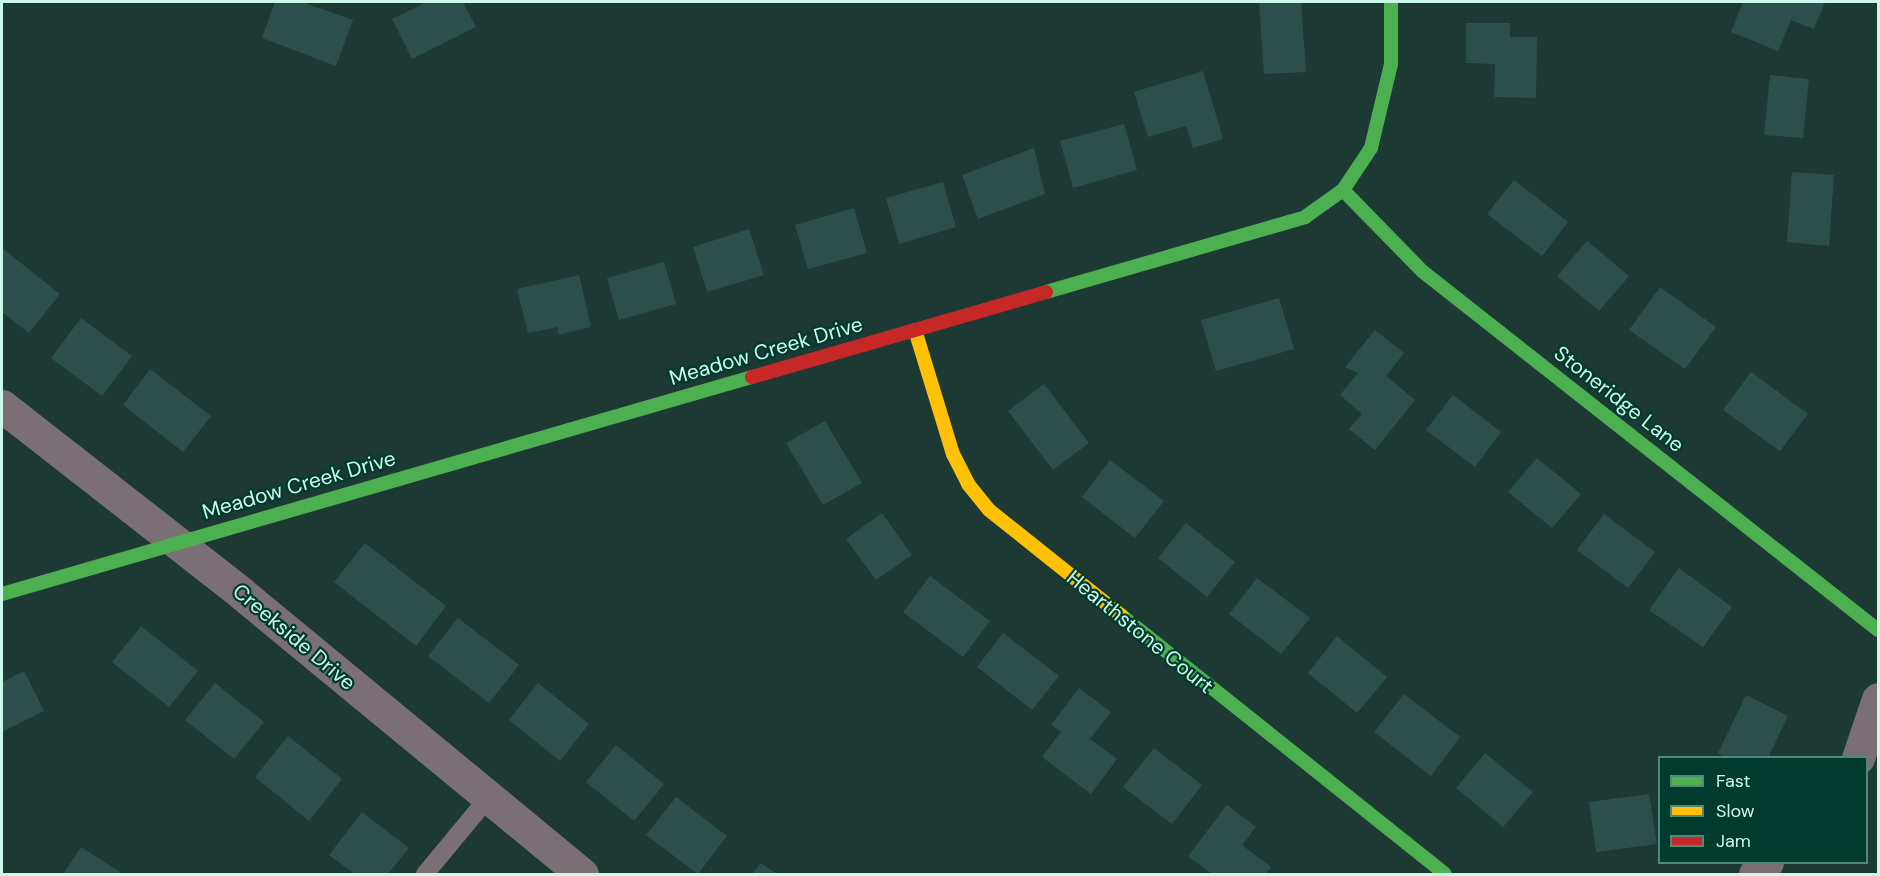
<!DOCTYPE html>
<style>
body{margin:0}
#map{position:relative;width:1880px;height:876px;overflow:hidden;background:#1d3933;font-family:"DM Sans",sans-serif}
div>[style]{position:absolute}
.building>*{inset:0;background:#2d4f4b}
.lane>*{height:18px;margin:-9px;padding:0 9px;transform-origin:9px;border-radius:9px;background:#796f74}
.street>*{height:33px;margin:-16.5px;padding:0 16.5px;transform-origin:16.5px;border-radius:16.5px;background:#796f74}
.fast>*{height:14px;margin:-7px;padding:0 7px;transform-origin:7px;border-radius:7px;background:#4caf50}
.slow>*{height:14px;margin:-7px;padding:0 7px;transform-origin:7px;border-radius:7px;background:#ffc107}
.jam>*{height:14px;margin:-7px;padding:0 7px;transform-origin:7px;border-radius:7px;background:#c62828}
span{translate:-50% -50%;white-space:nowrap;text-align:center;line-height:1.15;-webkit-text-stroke:4.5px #013b2e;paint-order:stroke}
.street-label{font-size:21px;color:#cbf8e9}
.frame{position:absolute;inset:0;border:3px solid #cbf8e9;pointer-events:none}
.legend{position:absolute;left:1658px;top:756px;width:210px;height:108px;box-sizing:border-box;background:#013b2e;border:2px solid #528779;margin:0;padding:8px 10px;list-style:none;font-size:18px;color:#cbf8e9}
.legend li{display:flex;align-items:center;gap:12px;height:30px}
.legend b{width:30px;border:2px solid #528779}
</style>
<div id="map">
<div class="building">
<div style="clip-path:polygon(275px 2px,302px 2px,353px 20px,336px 66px,262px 38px)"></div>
<div style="clip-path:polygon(427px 2px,463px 2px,476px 27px,412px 59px,392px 19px)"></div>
<div style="clip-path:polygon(1259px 2px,1301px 2px,1306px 72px,1264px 74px)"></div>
<div style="clip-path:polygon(1743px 2px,1825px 2px,1814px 29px,1791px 20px,1778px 51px,1731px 32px)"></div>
<div style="clip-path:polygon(1466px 23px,1510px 23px,1510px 37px,1537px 37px,1536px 98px,1494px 97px,1495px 64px,1466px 63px)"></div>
<div style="clip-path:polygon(1203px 71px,1223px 139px,1193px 148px,1186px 126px,1148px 137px,1134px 92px)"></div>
<div style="clip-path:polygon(1770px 75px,1809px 79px,1803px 138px,1764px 135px)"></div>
<div style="clip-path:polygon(1124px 124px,1137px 170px,1073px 188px,1060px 141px)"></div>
<div style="clip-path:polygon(1034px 148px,1045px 194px,978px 219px,962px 175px)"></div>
<div style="clip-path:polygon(1792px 172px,1834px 175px,1829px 246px,1787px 242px)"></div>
<div style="clip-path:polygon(1514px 180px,1568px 222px,1542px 256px,1487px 214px)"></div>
<div style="clip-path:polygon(943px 182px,956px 227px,899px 244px,886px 198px)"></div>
<div style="clip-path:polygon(854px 208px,867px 253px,808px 269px,795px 225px)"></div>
<div style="clip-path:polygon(749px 229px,764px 275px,707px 292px,693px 247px)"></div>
<div style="clip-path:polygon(1587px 241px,1629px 276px,1599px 311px,1557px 276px)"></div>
<div style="clip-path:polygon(2px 248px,60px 294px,29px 333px,2px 312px)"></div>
<div style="clip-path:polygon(664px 262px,676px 304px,619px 320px,607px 278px)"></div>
<div style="clip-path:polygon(579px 275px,591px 327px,558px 335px,558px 327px,528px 333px,517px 289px)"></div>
<div style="clip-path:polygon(1660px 287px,1716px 327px,1685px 369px,1629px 330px)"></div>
<div style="clip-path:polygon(1279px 298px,1294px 349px,1216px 371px,1201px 320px)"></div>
<div style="clip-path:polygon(81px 318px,132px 356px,102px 396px,51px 358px)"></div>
<div style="clip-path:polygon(1375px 330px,1404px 353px,1386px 376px,1415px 400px,1375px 450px,1349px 429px,1362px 414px,1340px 395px,1358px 373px,1345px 367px)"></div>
<div style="clip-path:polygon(150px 369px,211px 416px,183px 452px,123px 405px)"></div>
<div style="clip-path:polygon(1751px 372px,1808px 414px,1780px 451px,1723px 410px)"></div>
<div style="clip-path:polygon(1044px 384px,1089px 443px,1053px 470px,1008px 411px)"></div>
<div style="clip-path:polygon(1453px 395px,1501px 432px,1475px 467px,1426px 430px)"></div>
<div style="clip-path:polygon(825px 421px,862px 483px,823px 505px,786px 443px)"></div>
<div style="clip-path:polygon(1537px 458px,1581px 494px,1552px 528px,1508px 492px)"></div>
<div style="clip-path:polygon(1110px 460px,1164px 501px,1135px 538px,1082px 497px)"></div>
<div style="clip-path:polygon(882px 513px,912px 555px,876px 580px,846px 539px)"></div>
<div style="clip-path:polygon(1604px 514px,1655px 552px,1628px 588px,1577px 550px)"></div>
<div style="clip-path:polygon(1186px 523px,1235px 562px,1207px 597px,1158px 558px)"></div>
<div style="clip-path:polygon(365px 543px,446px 606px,416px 646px,334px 582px)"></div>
<div style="clip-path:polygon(1679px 568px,1732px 607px,1703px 647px,1649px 610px)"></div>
<div style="clip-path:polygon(930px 576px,990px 621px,963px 657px,903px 612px)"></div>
<div style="clip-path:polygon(1257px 578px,1310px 618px,1281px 654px,1229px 614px)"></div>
<div style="clip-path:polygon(458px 618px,519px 665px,489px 703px,428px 656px)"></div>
<div style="clip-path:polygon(141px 626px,198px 671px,169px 707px,112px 662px)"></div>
<div style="clip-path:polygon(1003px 633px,1059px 676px,1032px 710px,977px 667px)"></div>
<div style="clip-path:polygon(1337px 636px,1387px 677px,1357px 713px,1308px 673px)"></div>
<div style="clip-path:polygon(24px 671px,44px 711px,2px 732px,2px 682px)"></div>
<div style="clip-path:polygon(215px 683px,264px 722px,234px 759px,185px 720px)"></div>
<div style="clip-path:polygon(538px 683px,589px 724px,560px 761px,509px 720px)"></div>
<div style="clip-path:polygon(1079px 688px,1111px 712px,1090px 739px,1117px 759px,1091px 794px,1042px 757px,1061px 732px,1051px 725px)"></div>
<div style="clip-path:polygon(1404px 694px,1460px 737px,1431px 776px,1374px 732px)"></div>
<div style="clip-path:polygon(1746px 695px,1788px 716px,1768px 758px,1726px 758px,1718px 753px)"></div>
<div style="clip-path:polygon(288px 736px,342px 779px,309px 821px,255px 777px)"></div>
<div style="clip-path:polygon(616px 745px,664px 784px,634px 821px,586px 782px)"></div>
<div style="clip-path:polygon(1154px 748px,1202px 785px,1172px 824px,1123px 787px)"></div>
<div style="clip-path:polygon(1485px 753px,1533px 792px,1503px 827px,1456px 788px)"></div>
<div style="clip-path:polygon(1649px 794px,1657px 844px,1596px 852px,1589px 802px)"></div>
<div style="clip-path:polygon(676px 797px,727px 836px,698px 874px,646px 835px)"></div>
<div style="clip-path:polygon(1227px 805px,1256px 827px,1242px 845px,1271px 867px,1265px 874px,1212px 874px,1188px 856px)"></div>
<div style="clip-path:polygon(362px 812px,409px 848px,388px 874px,355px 874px,329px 855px)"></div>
<div style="clip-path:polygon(81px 847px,123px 874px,63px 874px)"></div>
<div style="clip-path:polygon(761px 863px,777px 874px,752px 874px)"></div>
</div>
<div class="lane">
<div style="left:425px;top:874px;width:99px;rotate:-50.3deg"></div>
</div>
<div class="street">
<div style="left:2px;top:406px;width:303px;rotate:38deg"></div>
<div style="left:241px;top:593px;width:442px;rotate:39.5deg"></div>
<div style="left:1858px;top:758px;width:62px;rotate:-71.3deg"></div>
<div style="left:1755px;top:874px;width:17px;rotate:-45deg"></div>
</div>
<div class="fast">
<div style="left:1343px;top:190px;width:113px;rotate:45.7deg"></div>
<div style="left:1422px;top:271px;width:580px;rotate:38.21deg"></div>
<div style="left:1046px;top:292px;width:270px;rotate:-16.1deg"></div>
<div style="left:1305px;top:217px;width:47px;rotate:-35.4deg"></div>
<div style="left:1343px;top:190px;width:50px;rotate:-56.3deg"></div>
<div style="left:1371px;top:148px;width:86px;rotate:-76.6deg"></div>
<div style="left:1391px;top:64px;width:62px;rotate:-90deg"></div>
<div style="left:2px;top:594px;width:781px;rotate:-16.14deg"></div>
<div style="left:1122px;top:616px;width:413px;rotate:38.6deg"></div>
</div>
<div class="slow">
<div style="left:915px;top:330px;width:130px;rotate:73deg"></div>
<div style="left:953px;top:454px;width:34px;rotate:63deg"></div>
<div style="left:968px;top:484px;width:33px;rotate:51deg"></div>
<div style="left:989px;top:510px;width:170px;rotate:38.6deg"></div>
</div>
<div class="jam">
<div style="left:752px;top:377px;width:306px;rotate:-16.1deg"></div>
</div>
<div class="street-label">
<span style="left:766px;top:351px;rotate:-16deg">Meadow Creek Drive</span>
<span style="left:1619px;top:399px;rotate:38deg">Stoneridge Lane</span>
<span style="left:299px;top:485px;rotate:-16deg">Meadow Creek Drive</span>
<span style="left:1140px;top:632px;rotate:39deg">Hearthstone Court</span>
<span style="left:294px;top:637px;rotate:40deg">Creekside Drive</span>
</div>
<div class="frame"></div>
<ul class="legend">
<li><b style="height:8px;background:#4caf50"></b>Fast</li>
<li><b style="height:8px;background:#ffc107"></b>Slow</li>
<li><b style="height:8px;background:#c62828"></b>Jam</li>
</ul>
</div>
